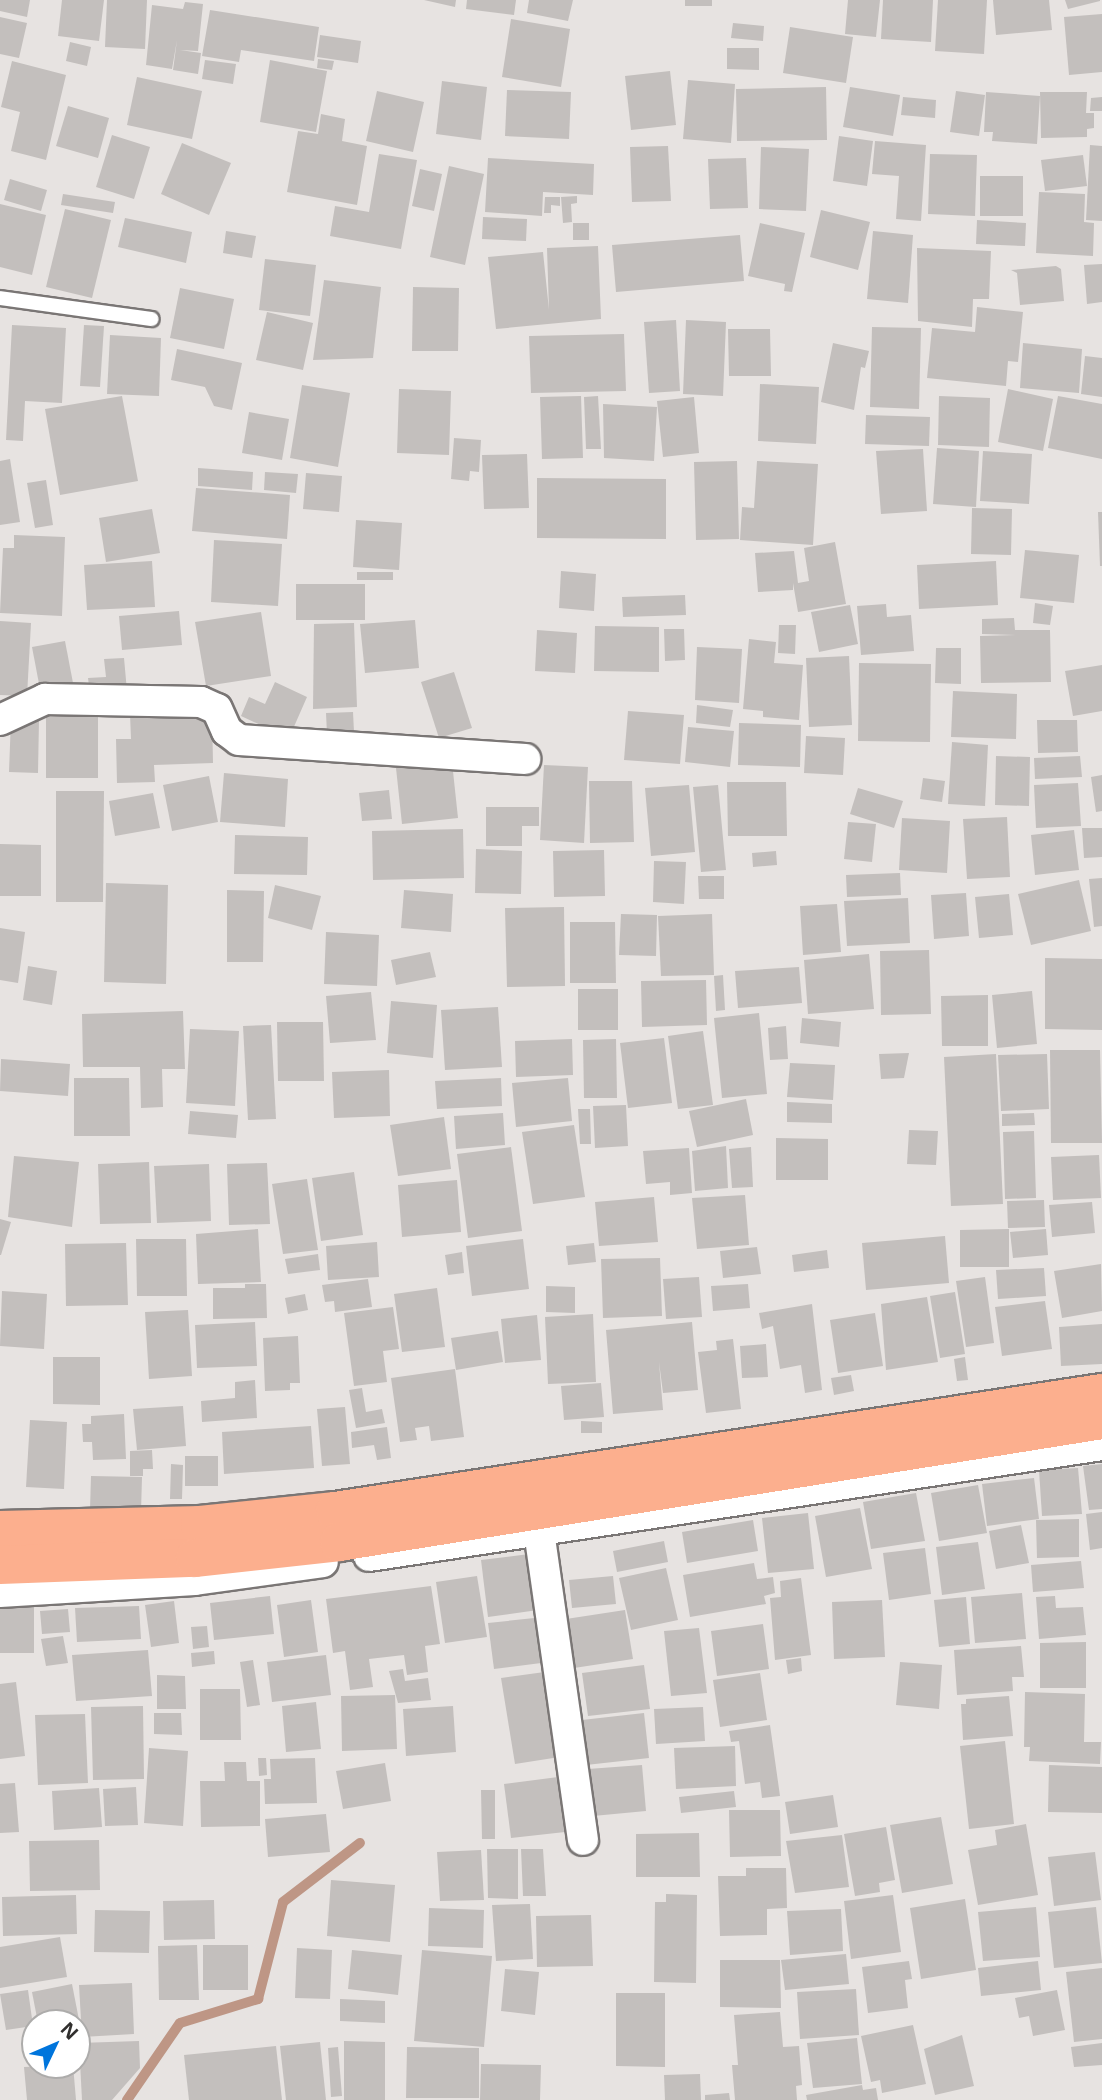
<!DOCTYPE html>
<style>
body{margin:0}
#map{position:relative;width:1102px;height:2100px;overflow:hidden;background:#e7e3e1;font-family:"Open Sans",sans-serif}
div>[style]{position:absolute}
.stream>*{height:10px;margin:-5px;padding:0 5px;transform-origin:5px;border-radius:5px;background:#be9685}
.building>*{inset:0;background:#c3bfbd}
.roads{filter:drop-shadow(2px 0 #7a7675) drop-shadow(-2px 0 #7a7675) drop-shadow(0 2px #7a7675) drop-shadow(0 -2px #7a7675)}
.service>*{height:14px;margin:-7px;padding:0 7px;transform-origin:7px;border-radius:7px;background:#fff}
.minor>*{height:30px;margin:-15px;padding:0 15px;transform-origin:15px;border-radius:15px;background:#fff}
.trunk>*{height:38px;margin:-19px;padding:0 19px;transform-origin:19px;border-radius:19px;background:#fcaf8e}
span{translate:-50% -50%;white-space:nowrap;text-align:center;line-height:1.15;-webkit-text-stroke:5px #fff;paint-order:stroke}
.north{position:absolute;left:21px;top:2009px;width:70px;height:70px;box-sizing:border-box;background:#fff;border:2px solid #adacab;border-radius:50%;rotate:46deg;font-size:19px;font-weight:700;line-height:28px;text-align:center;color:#312f2e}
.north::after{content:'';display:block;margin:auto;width:24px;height:32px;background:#0075dc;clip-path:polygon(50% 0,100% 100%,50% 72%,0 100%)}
</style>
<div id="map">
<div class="stream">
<div style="left:127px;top:2100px;width:93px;rotate:-55.5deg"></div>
<div style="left:180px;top:2023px;width:82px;rotate:-17.1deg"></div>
<div style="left:258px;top:1999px;width:100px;rotate:-75.5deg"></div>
<div style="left:283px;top:1902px;width:97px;rotate:-37.5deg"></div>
</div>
<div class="building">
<div style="clip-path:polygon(0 0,30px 0,27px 17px,0 11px)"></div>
<div style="clip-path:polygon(62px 0,104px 0,99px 41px,58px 36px)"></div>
<div style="clip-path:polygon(107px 0,147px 0,145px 49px,105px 47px)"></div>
<div style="clip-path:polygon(424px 0,456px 0,455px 7px)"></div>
<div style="clip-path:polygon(467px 0,516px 0,514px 15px,466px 9px)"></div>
<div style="clip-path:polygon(529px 0,573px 0,568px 21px,527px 13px)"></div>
<div style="clip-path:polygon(685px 0,712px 0,712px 6px,685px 6px)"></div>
<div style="clip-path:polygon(848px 0,880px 0,876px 37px,845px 34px)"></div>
<div style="clip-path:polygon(883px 0,933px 0,931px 42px,881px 39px)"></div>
<div style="clip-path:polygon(938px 0,987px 0,984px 54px,935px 51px)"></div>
<div style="clip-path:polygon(993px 0,1049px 0,1052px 30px,996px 35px)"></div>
<div style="clip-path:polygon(1065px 0,1100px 0,1100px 1px,1068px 9px)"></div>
<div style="clip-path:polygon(185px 2px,203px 4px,198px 51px,180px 50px,201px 53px,198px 74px,173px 70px,177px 40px,172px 69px,146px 65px,152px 5px,183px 9px)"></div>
<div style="clip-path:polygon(210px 10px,319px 27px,314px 61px,241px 50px,239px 62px,202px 56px)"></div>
<div style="clip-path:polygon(1102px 14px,1102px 72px,1069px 75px,1064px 17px)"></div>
<div style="clip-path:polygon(0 17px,27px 23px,19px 58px,0 54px)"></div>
<div style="clip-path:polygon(511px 19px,570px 29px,561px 87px,502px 77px)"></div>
<div style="clip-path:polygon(733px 23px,764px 26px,763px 41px,731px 38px)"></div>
<div style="clip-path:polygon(790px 27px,853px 37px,846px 83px,783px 73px)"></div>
<div style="clip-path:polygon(320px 35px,361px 41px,358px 63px,317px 57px)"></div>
<div style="clip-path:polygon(70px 42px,91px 47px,87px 66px,66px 61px)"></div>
<div style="clip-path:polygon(727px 48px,759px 48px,759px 70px,727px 69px)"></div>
<div style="clip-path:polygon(318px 59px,334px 61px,332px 70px,317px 68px)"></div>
<div style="clip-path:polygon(205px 60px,236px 64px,233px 84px,202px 79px)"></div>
<div style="clip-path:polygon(270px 60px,327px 71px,316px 132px,260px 122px)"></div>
<div style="clip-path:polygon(12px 61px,66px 75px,46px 160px,11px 151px,20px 112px,1px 107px)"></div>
<div style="clip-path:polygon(670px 71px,676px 125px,631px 130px,625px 76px)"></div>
<div style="clip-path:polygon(137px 77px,202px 91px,192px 139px,127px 125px)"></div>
<div style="clip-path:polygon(688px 80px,735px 84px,731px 143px,683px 139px)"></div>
<div style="clip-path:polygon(442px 81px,487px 87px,481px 140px,436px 134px)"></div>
<div style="clip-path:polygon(826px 87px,827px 140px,737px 141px,736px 89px)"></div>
<div style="clip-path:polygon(850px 87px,900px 95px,893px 136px,843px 127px)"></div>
<div style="clip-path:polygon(507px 90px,571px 92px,569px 139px,505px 136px)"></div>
<div style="clip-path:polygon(377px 91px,424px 102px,413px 152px,366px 141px)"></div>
<div style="clip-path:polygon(956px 91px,985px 95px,979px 136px,950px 132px)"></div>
<div style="clip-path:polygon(986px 92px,1040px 96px,1037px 144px,992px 141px,993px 132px,984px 132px)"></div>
<div style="clip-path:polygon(1040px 92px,1087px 92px,1086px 113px,1094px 113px,1094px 128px,1087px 129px,1087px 137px,1041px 138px)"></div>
<div style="clip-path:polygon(903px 97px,936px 100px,935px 118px,901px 115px)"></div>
<div style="clip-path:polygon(1102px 97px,1102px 111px,1090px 111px,1091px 98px)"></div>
<div style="clip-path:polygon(68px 106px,109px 118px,98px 158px,56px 146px)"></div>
<div style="clip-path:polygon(321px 114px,345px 119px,342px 141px,367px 146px,357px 205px,287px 192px,298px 131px,318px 134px)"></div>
<div style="clip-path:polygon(112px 135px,150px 147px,134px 199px,96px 187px)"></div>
<div style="clip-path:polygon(839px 136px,873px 141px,867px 186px,833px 181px)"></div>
<div style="clip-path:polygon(875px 141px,926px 145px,921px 221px,896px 219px,899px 176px,872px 174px)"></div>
<div style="clip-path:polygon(182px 143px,231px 163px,209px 215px,161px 194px)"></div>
<div style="clip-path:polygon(1090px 145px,1102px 146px,1102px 221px,1086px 220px)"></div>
<div style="clip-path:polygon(668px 146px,671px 201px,632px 202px,630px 147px)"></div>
<div style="clip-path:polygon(761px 147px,809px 149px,806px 211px,759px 209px)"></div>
<div style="clip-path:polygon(379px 154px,417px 160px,401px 249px,330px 236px,335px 206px,369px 212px)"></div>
<div style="clip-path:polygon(930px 154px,977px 155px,975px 216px,928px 214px)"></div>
<div style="clip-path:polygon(1083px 155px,1087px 186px,1045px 191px,1041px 160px)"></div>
<div style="clip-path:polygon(488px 158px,594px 164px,593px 195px,543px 192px,542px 216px,485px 212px)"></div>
<div style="clip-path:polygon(746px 158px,748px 208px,710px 209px,708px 159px)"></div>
<div style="clip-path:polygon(449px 166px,484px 174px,465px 265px,430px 257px)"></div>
<div style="clip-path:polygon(420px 169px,442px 174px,434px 211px,412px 206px)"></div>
<div style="clip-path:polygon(980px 176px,1023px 176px,1023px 216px,980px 216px)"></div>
<div style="clip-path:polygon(10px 179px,47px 190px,41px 211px,4px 200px)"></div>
<div style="clip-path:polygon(1039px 192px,1085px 194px,1084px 222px,1094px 223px,1093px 256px,1036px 253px)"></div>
<div style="clip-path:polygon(63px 194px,115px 202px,113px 213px,61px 205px)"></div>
<div style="clip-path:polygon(577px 196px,577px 203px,571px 204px,572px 222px,563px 223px,561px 197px)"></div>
<div style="clip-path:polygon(545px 197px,560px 197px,560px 206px,551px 205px,551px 213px,544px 213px)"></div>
<div style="clip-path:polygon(0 204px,46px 215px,32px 275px,0 267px)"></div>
<div style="clip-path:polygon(65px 209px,111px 220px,92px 298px,46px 287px)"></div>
<div style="clip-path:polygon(821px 210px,870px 222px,858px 270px,810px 257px)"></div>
<div style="clip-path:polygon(483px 217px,527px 219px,526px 241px,482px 239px)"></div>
<div style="clip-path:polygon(125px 218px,192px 232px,186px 263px,118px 247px)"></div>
<div style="clip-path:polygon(977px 220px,1026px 223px,1025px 246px,976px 244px)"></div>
<div style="clip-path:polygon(573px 223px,589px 223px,589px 240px,573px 240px)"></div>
<div style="clip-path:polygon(760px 223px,805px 233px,792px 292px,784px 291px,785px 284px,748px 276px)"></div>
<div style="clip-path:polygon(226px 231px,256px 236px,252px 258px,223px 253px)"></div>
<div style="clip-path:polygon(873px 231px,913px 235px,908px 303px,867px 299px)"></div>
<div style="clip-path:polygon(740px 235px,744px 281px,616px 292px,612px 245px)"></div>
<div style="clip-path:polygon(598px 246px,601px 319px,496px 329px,488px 257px,543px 252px,549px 310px,547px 248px)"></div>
<div style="clip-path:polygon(917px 248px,991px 251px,989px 299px,973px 299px,972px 327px,918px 321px)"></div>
<div style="clip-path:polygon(265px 259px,316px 265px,310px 316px,259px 310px)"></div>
<div style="clip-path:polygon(1102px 264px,1102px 302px,1087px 304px,1084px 265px)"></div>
<div style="clip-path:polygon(1056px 266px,1061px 269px,1064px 301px,1020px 305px,1017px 273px,1011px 270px)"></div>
<div style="clip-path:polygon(324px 280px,381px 287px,373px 358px,313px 360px)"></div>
<div style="clip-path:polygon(413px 287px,459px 288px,458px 351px,412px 351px)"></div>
<div style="clip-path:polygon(180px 288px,234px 299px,224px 349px,170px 338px)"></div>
<div style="clip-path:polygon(977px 307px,1023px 312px,1018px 362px,1008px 361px,1006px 386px,927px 378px,932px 328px,975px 332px)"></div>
<div style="clip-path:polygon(267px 312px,313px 323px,303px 370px,256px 360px)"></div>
<div style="clip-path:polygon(676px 320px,680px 391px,649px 393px,644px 322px)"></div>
<div style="clip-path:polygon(686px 320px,726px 322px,723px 396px,683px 394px)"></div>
<div style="clip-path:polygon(12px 325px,66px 328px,62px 403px,25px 401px,23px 441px,6px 440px)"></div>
<div style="clip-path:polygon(84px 325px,104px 326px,100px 387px,80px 386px)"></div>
<div style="clip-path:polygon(872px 327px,921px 328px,919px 409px,870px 407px)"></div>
<div style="clip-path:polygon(728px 329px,770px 329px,771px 376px,729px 376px)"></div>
<div style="clip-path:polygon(624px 334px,626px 391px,531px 393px,529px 336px)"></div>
<div style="clip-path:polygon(110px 335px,161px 338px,159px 396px,107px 394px)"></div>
<div style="clip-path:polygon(833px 343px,869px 351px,865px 368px,861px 367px,854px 410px,821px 402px)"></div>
<div style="clip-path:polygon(1023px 343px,1082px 349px,1079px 393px,1020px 388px)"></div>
<div style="clip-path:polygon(177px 349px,242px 363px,232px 410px,214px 406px,205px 387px,171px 380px)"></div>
<div style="clip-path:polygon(1085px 356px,1102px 358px,1102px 397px,1081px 394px)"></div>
<div style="clip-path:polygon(760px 384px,819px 387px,816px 444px,758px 441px)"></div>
<div style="clip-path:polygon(302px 385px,350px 393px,338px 467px,290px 458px)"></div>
<div style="clip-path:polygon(399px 389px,451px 391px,449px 455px,397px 453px)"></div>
<div style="clip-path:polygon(1008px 389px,1053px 399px,1043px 451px,998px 442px)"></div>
<div style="clip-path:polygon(122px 396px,138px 481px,60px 495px,45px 409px)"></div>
<div style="clip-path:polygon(581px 396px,583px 458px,542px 459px,540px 397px)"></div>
<div style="clip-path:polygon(598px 396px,601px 449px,586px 449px,584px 397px)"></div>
<div style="clip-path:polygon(939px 396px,990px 398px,989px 447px,938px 445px)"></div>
<div style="clip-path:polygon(1058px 396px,1102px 404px,1102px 459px,1048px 448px)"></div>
<div style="clip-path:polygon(694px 397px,699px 453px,663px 457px,657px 401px)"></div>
<div style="clip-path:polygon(603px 404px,657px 407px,654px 461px,604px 458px)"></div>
<div style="clip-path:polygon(249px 412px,289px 419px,282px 460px,242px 453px)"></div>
<div style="clip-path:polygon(866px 415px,930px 417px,929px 446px,865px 444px)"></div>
<div style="clip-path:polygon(454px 438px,481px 440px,479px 472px,470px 471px,469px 481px,451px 479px)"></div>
<div style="clip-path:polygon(937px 448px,979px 451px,976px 507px,933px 504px)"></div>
<div style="clip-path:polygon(923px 449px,927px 511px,881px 514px,876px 451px)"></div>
<div style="clip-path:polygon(983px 451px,1032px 454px,1029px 504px,980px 501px)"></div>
<div style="clip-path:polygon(527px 454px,529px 508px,484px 509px,482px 455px)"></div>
<div style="clip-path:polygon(10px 459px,20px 522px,0 525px,0 461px)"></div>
<div style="clip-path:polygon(737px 461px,739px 539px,696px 540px,694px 462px)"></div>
<div style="clip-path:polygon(757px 461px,818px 464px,813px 545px,740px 540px,742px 507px,754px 508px)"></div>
<div style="clip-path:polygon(198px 468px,253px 472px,252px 490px,198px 486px)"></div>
<div style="clip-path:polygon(265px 472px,298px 474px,296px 493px,264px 490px)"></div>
<div style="clip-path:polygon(306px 473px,342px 476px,339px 512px,303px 509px)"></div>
<div style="clip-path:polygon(537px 478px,666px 479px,666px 539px,537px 538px)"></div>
<div style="clip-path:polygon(46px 480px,53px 525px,35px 528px,27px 483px)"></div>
<div style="clip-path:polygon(196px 488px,290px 495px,287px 539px,192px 531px)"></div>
<div style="clip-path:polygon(972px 508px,1012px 509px,1011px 555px,971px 554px)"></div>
<div style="clip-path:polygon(152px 509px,160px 553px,106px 562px,99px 518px)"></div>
<div style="clip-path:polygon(1098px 512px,1102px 512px,1102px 566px,1100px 566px)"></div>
<div style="clip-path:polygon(356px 520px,402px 523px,399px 570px,353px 567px)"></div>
<div style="clip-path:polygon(14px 535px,65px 537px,62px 616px,0 613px,3px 548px,14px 548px)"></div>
<div style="clip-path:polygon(214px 540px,282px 544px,278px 606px,211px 602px)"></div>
<div style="clip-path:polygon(835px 542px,846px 604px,798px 612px,793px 583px,793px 590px,758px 592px,755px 553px,794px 551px,798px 583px,809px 581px,804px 548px)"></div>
<div style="clip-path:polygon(1025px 550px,1079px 555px,1074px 603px,1020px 598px)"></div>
<div style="clip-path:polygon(152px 561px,155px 607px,87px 610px,84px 565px)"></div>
<div style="clip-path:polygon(996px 561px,998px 605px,919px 609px,917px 565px)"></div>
<div style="clip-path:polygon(561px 571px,596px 574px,594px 611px,559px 608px)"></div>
<div style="clip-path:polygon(357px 572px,393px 572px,393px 580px,357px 580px)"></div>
<div style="clip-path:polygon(296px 584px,365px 584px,365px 620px,296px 620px)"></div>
<div style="clip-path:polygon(685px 595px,686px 615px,623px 617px,622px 597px)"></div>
<div style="clip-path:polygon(1035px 603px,1053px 606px,1050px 625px,1033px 623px)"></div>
<div style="clip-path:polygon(886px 604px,887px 617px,911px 615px,914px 651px,861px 655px,857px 606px)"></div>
<div style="clip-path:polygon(850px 605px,858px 644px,819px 652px,811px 612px)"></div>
<div style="clip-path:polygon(179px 611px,182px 645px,122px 650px,119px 616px)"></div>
<div style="clip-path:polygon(261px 612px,271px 676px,206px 686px,195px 622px)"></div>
<div style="clip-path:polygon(1014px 618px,1015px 630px,1050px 630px,1051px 682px,981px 683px,980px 636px,1016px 635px,982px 634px,982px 619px)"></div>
<div style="clip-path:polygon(415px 620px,419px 668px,365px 673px,360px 624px)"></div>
<div style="clip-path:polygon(0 621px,31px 623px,27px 696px,0 695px)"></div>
<div style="clip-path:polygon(354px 623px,357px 707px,313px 709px,314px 624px)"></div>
<div style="clip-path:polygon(779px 625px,796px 625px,795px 654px,778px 653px)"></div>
<div style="clip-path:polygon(595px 626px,659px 627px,659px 672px,594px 671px)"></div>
<div style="clip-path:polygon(664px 629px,684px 629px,685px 660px,665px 661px)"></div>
<div style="clip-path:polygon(537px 630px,577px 633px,575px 673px,535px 671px)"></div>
<div style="clip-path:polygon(749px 639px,776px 642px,774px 663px,803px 665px,799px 720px,763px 717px,763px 711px,743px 709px)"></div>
<div style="clip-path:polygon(65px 641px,73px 683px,40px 689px,32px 647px)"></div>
<div style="clip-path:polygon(697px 647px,742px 649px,739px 703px,695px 700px)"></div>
<div style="clip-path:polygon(936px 648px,961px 648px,961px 684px,935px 683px)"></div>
<div style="clip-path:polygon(849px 656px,852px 725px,809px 727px,806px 658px)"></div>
<div style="clip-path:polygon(124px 658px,127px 691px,90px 694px,88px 678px,106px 677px,104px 659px)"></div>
<div style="clip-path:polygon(859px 663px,931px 664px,930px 742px,858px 741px)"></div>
<div style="clip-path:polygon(1102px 665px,1102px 711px,1073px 716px,1065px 671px)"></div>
<div style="clip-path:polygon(454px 672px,472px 728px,439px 738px,421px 682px)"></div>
<div style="clip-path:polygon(275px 682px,307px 697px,289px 738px,241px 716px,249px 697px,265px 704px)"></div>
<div style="clip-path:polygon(953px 691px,1017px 694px,1016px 739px,951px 737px)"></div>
<div style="clip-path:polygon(697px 705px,733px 710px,730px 727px,696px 723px)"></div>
<div style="clip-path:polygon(46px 710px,98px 710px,98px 778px,46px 778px)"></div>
<div style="clip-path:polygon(628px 711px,684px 715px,680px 764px,624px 760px)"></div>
<div style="clip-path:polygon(353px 712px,354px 732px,327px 734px,326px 713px)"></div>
<div style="clip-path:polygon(212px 713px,213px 763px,154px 765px,155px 782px,117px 783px,116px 739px,131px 739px,130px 714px)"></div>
<div style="clip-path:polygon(11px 719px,39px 720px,38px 773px,9px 772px)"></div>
<div style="clip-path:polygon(1037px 720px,1077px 720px,1078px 752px,1038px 753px)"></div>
<div style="clip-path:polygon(739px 723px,801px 725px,800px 767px,738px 765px)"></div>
<div style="clip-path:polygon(688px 727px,734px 731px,730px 767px,685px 762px)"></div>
<div style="clip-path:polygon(806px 736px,845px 738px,843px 775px,804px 773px)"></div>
<div style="clip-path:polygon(952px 742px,988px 745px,985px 806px,948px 804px)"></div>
<div style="clip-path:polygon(996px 756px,1030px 757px,1029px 806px,995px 805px)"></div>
<div style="clip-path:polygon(1080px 756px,1082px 777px,1035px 779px,1034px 758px)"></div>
<div style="clip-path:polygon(452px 762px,458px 818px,402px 824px,396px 768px)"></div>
<div style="clip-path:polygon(544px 765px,588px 767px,584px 843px,540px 840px)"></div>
<div style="clip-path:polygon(224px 773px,288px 779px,285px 827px,220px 822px)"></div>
<div style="clip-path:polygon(1102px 775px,1102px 811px,1096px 812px,1091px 777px)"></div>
<div style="clip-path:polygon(209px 776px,218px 822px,172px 831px,163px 785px)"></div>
<div style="clip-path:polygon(923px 778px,945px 781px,942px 802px,920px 799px)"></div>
<div style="clip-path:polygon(589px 781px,632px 781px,634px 842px,590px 843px)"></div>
<div style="clip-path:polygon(727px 782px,786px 782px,787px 836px,728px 836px)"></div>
<div style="clip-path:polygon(1078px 783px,1081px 826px,1036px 828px,1034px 785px)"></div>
<div style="clip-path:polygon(689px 785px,695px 852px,651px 856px,645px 788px)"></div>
<div style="clip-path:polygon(718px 785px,726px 870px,701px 872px,693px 787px)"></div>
<div style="clip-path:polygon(858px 788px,903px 801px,894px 828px,850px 814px)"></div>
<div style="clip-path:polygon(389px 790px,392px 819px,362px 821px,359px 793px)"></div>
<div style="clip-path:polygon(56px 791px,104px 791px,103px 902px,56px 902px)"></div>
<div style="clip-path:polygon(153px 793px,160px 828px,115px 836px,109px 801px)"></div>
<div style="clip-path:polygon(486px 807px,539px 807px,539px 826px,522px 826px,522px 846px,486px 846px)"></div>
<div style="clip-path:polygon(1007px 817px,1010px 877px,967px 879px,963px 819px)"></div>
<div style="clip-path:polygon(902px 818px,950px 821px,947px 873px,899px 870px)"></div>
<div style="clip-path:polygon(848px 822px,876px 824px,872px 862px,844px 859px)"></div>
<div style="clip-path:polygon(1082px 828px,1102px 828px,1102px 857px,1084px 858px)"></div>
<div style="clip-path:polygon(463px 829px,464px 878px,373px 880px,372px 831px)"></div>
<div style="clip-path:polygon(1074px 830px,1079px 870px,1035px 875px,1031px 835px)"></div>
<div style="clip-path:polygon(235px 835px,308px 837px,307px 875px,234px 874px)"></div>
<div style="clip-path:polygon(0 844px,41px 845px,41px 896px,0 896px)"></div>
<div style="clip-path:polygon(476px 849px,522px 851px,521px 894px,475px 893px)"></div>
<div style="clip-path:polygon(604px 850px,605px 896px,554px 897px,553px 851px)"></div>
<div style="clip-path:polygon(776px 851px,777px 865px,753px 867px,752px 853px)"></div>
<div style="clip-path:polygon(654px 861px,686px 862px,684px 904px,653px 902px)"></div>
<div style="clip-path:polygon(900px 873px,901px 895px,847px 897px,846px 875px)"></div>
<div style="clip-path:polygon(698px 876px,724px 876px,724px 899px,699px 899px)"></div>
<div style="clip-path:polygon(1102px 878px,1102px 926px,1094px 927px,1089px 879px)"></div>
<div style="clip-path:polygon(1079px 880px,1091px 931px,1031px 945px,1018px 894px)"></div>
<div style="clip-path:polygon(106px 883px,168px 885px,166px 984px,104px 982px)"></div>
<div style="clip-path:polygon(275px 885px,321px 896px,312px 930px,268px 918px)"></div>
<div style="clip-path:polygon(227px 890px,264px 891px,263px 962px,227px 962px)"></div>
<div style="clip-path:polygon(404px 890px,453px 894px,451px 932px,401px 928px)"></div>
<div style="clip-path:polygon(966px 893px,969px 936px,934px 939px,931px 895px)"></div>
<div style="clip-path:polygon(1009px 894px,1013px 935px,979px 938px,975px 897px)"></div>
<div style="clip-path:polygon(908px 898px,910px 943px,847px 946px,844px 901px)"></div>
<div style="clip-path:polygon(837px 904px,841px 952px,803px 955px,800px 906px)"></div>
<div style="clip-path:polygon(564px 907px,565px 986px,507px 987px,505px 908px)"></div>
<div style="clip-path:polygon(621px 914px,657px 915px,656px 956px,619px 955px)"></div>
<div style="clip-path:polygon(712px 914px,714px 975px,661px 976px,658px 916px)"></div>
<div style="clip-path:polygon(570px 922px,615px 922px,616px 983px,570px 983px)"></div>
<div style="clip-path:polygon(0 928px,25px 932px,18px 983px,0 980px)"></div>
<div style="clip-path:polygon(326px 932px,379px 935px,377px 986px,324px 984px)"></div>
<div style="clip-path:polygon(929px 950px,931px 1014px,881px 1015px,880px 951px)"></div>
<div style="clip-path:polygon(430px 952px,436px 977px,396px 985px,391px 960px)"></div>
<div style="clip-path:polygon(869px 954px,874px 1009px,808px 1014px,804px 960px)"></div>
<div style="clip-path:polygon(1045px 958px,1102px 959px,1102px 1030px,1045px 1029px)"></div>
<div style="clip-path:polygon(28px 966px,57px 971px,52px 1005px,23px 1000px)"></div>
<div style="clip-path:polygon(799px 967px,802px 1003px,738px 1008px,735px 971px)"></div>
<div style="clip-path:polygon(723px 975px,725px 1010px,716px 1011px,714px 976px)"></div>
<div style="clip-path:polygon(706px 980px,707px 1025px,642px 1027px,641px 981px)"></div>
<div style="clip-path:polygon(578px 989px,618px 989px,618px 1030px,578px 1030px)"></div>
<div style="clip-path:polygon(1032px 991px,1037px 1044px,997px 1048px,992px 995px)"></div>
<div style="clip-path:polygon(371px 992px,376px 1040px,330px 1043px,326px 996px)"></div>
<div style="clip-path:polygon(988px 995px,988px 1046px,942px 1046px,941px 996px)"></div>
<div style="clip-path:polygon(391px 1001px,437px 1005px,433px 1058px,387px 1053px)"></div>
<div style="clip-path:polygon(498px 1007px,502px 1067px,445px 1070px,441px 1010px)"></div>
<div style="clip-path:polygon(183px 1011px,185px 1069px,162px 1069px,163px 1107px,141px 1108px,140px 1067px,83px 1067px,82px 1014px)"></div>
<div style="clip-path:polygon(759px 1013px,767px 1094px,722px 1098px,714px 1018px)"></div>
<div style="clip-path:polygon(802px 1018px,841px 1022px,839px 1047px,800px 1043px)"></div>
<div style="clip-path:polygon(277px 1022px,323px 1022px,324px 1081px,278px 1081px)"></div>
<div style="clip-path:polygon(271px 1025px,276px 1119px,248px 1120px,243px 1026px)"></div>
<div style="clip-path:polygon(786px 1026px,788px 1059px,770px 1060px,768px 1028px)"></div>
<div style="clip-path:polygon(190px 1029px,239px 1031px,235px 1106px,186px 1103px)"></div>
<div style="clip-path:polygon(703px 1031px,713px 1105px,678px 1109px,668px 1036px)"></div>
<div style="clip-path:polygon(664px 1038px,672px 1103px,628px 1108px,620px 1043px)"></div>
<div style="clip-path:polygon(572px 1039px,573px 1075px,516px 1077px,515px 1041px)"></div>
<div style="clip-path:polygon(616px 1039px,617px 1098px,584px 1098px,583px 1040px)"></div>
<div style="clip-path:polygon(1050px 1050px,1100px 1050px,1102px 1143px,1051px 1143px)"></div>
<div style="clip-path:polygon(909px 1053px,904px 1078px,881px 1079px,879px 1054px)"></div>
<div style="clip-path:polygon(996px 1054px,1003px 1204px,951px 1206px,944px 1057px)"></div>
<div style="clip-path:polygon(1047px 1054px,1049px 1109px,1001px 1111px,998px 1055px)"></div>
<div style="clip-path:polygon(1px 1059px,70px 1064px,68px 1096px,0 1091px)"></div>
<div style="clip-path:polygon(790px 1063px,835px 1065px,833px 1100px,787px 1097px)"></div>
<div style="clip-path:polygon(389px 1070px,390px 1116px,334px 1118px,332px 1072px)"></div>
<div style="clip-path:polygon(74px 1078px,129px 1078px,130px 1136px,74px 1136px)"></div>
<div style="clip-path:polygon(501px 1078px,502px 1106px,437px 1109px,435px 1081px)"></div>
<div style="clip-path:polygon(568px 1078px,572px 1121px,516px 1127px,512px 1083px)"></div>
<div style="clip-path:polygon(746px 1099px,753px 1135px,697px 1147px,689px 1111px)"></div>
<div style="clip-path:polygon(787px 1102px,832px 1104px,832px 1123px,787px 1122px)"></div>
<div style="clip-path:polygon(626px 1105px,628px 1146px,595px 1148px,593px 1106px)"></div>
<div style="clip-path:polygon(578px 1109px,590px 1109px,591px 1144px,580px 1144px)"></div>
<div style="clip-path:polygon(190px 1111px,238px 1115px,236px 1138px,188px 1134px)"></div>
<div style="clip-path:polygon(503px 1113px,505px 1145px,456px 1149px,454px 1116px)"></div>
<div style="clip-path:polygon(1034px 1113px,1035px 1125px,1002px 1126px,1002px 1114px)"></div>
<div style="clip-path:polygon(444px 1117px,451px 1169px,398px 1176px,390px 1125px)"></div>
<div style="clip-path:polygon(574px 1125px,585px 1197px,533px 1204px,522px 1132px)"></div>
<div style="clip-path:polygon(909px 1130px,938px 1131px,936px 1165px,907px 1164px)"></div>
<div style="clip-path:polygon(1034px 1131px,1036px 1198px,1005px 1199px,1003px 1132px)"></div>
<div style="clip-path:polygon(776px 1138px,828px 1139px,828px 1180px,776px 1180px)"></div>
<div style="clip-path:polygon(726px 1146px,728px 1188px,695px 1191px,692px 1151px)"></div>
<div style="clip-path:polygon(511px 1147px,522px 1231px,468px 1238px,457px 1154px)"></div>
<div style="clip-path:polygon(751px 1147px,753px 1187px,732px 1188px,729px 1149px)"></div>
<div style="clip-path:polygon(689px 1148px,692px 1193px,670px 1195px,670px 1182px,646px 1184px,643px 1151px)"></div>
<div style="clip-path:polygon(1099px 1155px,1101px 1198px,1053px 1200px,1051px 1157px)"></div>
<div style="clip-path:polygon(14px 1156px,79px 1162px,72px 1227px,8px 1217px)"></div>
<div style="clip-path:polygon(149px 1162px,151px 1223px,100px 1224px,98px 1164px)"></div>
<div style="clip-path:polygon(267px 1163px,270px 1224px,229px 1225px,227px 1164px)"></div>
<div style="clip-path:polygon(209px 1164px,211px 1221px,157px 1223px,154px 1166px)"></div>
<div style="clip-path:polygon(354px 1172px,363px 1235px,321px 1241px,312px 1178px)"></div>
<div style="clip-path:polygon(307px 1179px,318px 1250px,283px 1254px,272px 1184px)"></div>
<div style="clip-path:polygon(457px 1180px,461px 1232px,402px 1237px,398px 1185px)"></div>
<div style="clip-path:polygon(745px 1195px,749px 1245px,697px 1249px,692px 1198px)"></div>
<div style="clip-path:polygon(654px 1197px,658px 1242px,599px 1246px,595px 1202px)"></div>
<div style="clip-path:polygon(1044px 1200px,1045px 1227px,1008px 1228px,1007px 1201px)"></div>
<div style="clip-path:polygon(1092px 1202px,1095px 1233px,1052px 1237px,1049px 1205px)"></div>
<div style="clip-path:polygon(0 1219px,11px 1222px,1px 1255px,0 1255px)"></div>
<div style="clip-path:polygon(258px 1229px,261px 1282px,198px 1284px,196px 1234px)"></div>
<div style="clip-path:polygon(1009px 1229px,1009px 1267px,960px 1267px,960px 1230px)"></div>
<div style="clip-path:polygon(1046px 1229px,1048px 1255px,1013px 1258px,1010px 1232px)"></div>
<div style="clip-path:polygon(945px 1236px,949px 1283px,866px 1290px,862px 1243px)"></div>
<div style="clip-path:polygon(136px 1239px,186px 1239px,187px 1296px,137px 1296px)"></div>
<div style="clip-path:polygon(523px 1239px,529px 1289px,472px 1296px,466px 1246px)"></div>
<div style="clip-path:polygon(377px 1242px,379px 1277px,328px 1280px,326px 1246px)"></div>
<div style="clip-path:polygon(126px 1243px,128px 1305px,66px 1306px,65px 1244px)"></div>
<div style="clip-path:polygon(594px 1243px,596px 1262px,568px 1265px,566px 1246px)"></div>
<div style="clip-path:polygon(757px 1247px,761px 1274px,723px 1278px,720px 1251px)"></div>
<div style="clip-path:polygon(827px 1250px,829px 1268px,794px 1272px,792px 1255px)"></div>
<div style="clip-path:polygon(462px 1252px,464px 1273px,448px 1275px,445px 1255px)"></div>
<div style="clip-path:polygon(318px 1254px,320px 1270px,288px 1274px,285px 1259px)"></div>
<div style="clip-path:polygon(660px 1258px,662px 1316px,603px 1318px,601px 1259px)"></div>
<div style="clip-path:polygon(1101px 1264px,1102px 1311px,1062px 1318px,1054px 1271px)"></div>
<div style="clip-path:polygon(1044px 1268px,1046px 1296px,998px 1299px,996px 1270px)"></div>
<div style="clip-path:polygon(699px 1277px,702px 1317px,666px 1319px,663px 1279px)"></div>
<div style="clip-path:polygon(985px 1277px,994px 1343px,966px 1347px,956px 1281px)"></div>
<div style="clip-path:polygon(368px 1279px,372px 1307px,335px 1312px,334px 1301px,325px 1302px,322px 1285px)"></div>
<div style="clip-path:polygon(245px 1284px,266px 1284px,267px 1318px,213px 1319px,213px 1288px,245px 1288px)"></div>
<div style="clip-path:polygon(748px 1284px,750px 1308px,713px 1311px,711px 1286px)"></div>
<div style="clip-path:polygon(546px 1286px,575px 1287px,575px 1313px,546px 1312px)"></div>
<div style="clip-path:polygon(437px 1288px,445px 1347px,402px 1352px,394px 1294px)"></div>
<div style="clip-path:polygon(2px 1291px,47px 1294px,44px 1349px,0 1346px)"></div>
<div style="clip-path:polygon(955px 1292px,965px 1354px,940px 1358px,930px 1296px)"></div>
<div style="clip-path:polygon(305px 1294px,308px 1310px,288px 1314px,285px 1298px)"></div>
<div style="clip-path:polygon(927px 1297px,938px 1362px,886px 1370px,881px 1304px)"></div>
<div style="clip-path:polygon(1045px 1301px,1052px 1349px,1002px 1356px,995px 1307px)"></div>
<div style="clip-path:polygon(812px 1304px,822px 1390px,805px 1393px,801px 1365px,780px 1369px,773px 1326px,762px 1329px,759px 1313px)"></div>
<div style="clip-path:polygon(393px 1307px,399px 1349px,383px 1351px,387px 1382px,354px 1386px,344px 1313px)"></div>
<div style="clip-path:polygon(188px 1310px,192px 1376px,149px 1379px,145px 1312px)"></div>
<div style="clip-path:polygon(875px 1313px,883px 1366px,838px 1373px,830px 1320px)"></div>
<div style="clip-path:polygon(593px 1314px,596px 1382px,548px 1384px,545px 1317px)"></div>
<div style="clip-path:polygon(537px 1315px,541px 1360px,505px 1363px,501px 1319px)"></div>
<div style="clip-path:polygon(255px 1322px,257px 1366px,197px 1368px,195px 1325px)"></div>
<div style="clip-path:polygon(692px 1322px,698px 1390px,663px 1393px,659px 1362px,663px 1410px,613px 1414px,606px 1330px)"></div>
<div style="clip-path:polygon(1102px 1324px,1102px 1364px,1061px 1366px,1059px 1327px)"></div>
<div style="clip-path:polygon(498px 1331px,503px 1362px,456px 1370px,451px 1338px)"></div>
<div style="clip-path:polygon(298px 1336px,300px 1383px,290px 1383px,290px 1390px,265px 1391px,263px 1338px)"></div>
<div style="clip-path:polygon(733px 1339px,741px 1409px,706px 1413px,698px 1352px,717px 1350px,716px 1341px)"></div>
<div style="clip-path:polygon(766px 1344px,768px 1377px,742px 1378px,740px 1346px)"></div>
<div style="clip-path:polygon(53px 1357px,100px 1357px,100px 1405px,53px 1404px)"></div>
<div style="clip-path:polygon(965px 1357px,968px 1380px,957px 1381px,954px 1359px)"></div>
<div style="clip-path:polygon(455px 1369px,464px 1437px,431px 1441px,429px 1426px,415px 1428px,417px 1440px,400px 1442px,391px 1378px)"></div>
<div style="clip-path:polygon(851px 1375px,854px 1391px,834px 1395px,831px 1378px)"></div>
<div style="clip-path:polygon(255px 1380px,257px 1418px,202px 1422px,201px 1401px,235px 1398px,235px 1382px)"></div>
<div style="clip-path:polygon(601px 1383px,604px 1417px,564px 1420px,561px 1386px)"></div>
<div style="clip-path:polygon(362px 1388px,366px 1412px,382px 1409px,385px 1423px,356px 1428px,349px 1390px)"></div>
<div style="clip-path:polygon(183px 1406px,186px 1446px,137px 1450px,133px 1409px)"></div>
<div style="clip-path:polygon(345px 1407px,350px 1464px,322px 1466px,317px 1409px)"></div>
<div style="clip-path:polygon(124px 1414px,126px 1459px,93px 1460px,92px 1442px,83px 1442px,82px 1424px,91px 1424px,91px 1416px)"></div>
<div style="clip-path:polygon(30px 1420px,67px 1422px,64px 1489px,26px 1487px)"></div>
<div style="clip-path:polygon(581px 1421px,602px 1422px,602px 1433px,581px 1433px)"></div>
<div style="clip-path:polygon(311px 1426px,314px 1468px,224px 1474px,222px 1432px)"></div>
<div style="clip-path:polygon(387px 1427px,391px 1458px,377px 1460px,374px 1445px,352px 1448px,351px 1432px)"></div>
<div style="clip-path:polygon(152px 1450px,153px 1469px,143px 1469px,143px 1476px,130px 1476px,130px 1451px)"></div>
<div style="clip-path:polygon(185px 1456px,218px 1456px,218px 1486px,185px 1486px)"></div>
<div style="clip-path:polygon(171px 1464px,183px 1465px,182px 1499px,170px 1499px)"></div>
<div style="clip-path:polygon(1102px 1464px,1102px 1509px,1089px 1510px,1083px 1466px)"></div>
<div style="clip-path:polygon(1078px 1468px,1082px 1514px,1042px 1516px,1039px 1470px)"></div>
<div style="clip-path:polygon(91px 1476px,142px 1477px,141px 1512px,90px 1510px)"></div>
<div style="clip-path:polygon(1034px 1478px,1039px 1519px,987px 1526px,982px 1484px)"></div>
<div style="clip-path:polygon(978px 1485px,987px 1533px,939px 1541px,931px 1493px)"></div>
<div style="clip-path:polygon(916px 1493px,925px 1541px,871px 1549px,863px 1502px)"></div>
<div style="clip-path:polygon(860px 1508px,872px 1569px,826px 1577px,815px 1516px)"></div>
<div style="clip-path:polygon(1102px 1512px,1102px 1548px,1090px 1550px,1086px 1514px)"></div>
<div style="clip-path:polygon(808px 1513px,814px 1569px,768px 1573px,762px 1518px)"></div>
<div style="clip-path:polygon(1079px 1519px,1079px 1557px,1037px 1558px,1036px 1520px)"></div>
<div style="clip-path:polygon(753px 1520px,758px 1551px,687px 1563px,682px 1532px)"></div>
<div style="clip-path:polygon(1021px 1525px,1029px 1563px,996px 1569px,989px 1531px)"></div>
<div style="clip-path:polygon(664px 1541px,668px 1562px,617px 1572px,613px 1551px)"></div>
<div style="clip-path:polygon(978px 1542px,985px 1589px,942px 1595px,936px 1547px)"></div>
<div style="clip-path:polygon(925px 1548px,931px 1594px,889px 1600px,883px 1553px)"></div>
<div style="clip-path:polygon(537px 1553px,545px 1609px,488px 1617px,481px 1560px)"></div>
<div style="clip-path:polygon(1081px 1561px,1084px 1588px,1033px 1592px,1031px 1565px)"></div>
<div style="clip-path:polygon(754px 1563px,757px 1579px,773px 1577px,775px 1593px,764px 1596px,766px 1604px,690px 1617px,683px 1575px)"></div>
<div style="clip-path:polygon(666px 1568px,678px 1620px,631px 1630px,619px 1578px)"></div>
<div style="clip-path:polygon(477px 1576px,487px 1637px,445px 1643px,436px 1582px)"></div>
<div style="clip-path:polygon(613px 1576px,616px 1604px,572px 1608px,569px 1580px)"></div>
<div style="clip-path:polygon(801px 1578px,811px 1655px,775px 1660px,770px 1598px,781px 1597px,780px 1581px)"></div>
<div style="clip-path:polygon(431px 1586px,440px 1644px,425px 1646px,428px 1672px,407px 1675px,404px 1655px,369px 1659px,373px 1687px,350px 1690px,345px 1651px,333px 1653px,326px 1599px)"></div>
<div style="clip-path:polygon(1022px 1593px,1026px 1639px,975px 1643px,971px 1597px)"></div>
<div style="clip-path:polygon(270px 1596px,274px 1634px,214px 1640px,210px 1603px)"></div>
<div style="clip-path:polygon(1055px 1596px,1056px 1608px,1083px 1607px,1086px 1635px,1039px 1639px,1036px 1597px)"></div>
<div style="clip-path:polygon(966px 1597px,970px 1644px,939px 1647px,934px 1600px)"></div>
<div style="clip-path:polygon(311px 1600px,318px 1652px,284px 1657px,277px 1605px)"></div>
<div style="clip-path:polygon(882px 1600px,885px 1657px,834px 1659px,832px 1602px)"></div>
<div style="clip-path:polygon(174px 1601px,179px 1643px,151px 1647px,145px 1605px)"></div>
<div style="clip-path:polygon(34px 1605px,34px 1653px,0 1653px,0 1606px)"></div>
<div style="clip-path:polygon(139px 1606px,141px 1639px,77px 1642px,75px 1608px)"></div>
<div style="clip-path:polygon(68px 1609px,70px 1632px,42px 1634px,40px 1611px)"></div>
<div style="clip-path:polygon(625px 1610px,633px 1659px,574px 1668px,566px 1619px)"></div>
<div style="clip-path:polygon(544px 1617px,549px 1662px,494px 1669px,488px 1623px)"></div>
<div style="clip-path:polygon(763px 1624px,769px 1669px,717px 1676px,711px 1631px)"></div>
<div style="clip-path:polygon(207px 1626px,209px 1647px,193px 1649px,191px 1627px)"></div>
<div style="clip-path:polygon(699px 1628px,707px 1693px,671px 1696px,664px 1631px)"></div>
<div style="clip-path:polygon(63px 1636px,68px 1663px,46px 1666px,41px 1639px)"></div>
<div style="clip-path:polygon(1086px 1642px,1086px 1688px,1040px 1688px,1040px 1643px)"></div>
<div style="clip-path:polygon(1021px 1646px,1024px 1677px,1012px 1677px,1013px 1691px,957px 1695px,954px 1650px)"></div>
<div style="clip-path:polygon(148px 1650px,152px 1696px,76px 1701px,72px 1655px)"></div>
<div style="clip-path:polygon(214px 1651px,215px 1664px,192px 1667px,191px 1653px)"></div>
<div style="clip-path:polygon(326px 1655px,331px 1695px,272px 1702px,267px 1662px)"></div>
<div style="clip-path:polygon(801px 1658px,802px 1671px,788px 1674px,786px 1660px)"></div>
<div style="clip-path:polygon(253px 1660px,260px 1705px,247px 1707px,240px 1662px)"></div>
<div style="clip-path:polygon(900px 1662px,942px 1665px,939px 1709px,896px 1705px)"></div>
<div style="clip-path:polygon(644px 1665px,650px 1709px,588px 1716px,582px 1673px)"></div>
<div style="clip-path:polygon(403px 1669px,405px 1681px,428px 1678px,431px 1700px,398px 1703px,389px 1671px)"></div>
<div style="clip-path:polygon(552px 1671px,566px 1756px,515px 1764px,501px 1678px)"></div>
<div style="clip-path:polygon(760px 1673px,767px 1720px,720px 1727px,713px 1680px)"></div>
<div style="clip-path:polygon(157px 1675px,185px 1676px,186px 1709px,157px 1709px)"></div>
<div style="clip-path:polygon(16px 1682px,25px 1756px,0 1759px,0 1684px)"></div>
<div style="clip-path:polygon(200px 1689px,240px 1689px,241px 1740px,200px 1740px)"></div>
<div style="clip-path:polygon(1025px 1692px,1085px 1694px,1084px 1742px,1101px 1742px,1100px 1764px,1029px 1761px,1030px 1747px,1024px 1747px)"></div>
<div style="clip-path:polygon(395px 1695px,397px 1749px,342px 1751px,341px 1696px)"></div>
<div style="clip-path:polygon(1009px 1696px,1013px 1736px,963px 1740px,961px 1704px,966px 1704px,966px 1699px)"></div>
<div style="clip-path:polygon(316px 1702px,321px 1749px,286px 1752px,282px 1706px)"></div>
<div style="clip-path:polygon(143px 1706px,144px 1779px,93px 1780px,91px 1707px)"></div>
<div style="clip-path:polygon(453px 1706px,456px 1752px,406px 1756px,403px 1709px)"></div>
<div style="clip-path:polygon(703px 1707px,705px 1741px,656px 1744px,654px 1709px)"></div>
<div style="clip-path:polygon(154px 1713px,181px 1713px,182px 1735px,154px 1734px)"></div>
<div style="clip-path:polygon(644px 1713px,649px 1758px,586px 1765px,582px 1720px)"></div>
<div style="clip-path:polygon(85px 1714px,88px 1783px,38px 1785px,35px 1715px)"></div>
<div style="clip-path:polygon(770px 1725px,780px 1796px,762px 1798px,760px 1782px,745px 1784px,739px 1741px,731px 1742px,729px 1731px)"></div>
<div style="clip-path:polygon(1005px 1741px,1014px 1824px,969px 1829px,960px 1746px)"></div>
<div style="clip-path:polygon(735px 1746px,736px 1786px,676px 1789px,674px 1748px)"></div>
<div style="clip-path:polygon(149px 1748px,188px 1751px,183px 1826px,144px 1823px)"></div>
<div style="clip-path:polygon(258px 1758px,266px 1758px,267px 1775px,259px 1776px)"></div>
<div style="clip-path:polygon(315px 1758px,317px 1803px,265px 1804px,264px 1779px,271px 1779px,270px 1759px)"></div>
<div style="clip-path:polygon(224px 1762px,246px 1762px,247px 1781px,260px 1781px,260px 1826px,201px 1827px,200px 1781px,225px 1781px)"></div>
<div style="clip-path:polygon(385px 1763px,391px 1801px,343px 1809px,336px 1771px)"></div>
<div style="clip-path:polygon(642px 1765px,646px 1811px,593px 1816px,588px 1769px)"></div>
<div style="clip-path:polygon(1049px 1765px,1102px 1767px,1102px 1813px,1048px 1812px)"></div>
<div style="clip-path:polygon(566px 1776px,574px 1831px,511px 1838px,504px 1784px)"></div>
<div style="clip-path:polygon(15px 1783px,19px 1832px,0 1833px,0 1784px)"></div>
<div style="clip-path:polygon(136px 1787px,138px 1825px,105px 1826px,103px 1789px)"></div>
<div style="clip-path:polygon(99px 1788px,102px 1827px,54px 1830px,52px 1791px)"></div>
<div style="clip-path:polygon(481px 1790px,495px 1790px,495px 1839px,482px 1839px)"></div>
<div style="clip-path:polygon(734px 1791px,736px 1807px,681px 1813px,679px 1797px)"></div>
<div style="clip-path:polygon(833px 1795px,838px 1827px,790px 1834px,785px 1802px)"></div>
<div style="clip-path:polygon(729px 1810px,780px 1810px,781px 1856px,730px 1857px)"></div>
<div style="clip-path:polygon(326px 1814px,330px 1852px,268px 1857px,265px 1819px)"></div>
<div style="clip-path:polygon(941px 1817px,953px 1884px,902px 1893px,890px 1825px)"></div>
<div style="clip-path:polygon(1026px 1824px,1038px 1895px,978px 1905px,968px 1850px,997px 1845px,995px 1830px)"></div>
<div style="clip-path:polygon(886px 1827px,895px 1880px,879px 1883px,880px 1892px,855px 1896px,844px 1834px)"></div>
<div style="clip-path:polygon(699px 1833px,700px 1877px,636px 1877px,636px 1834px)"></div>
<div style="clip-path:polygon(842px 1835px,849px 1887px,795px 1893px,786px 1841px)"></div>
<div style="clip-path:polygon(99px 1840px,100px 1890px,30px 1891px,29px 1841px)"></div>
<div style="clip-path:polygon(487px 1849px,518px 1849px,518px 1899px,488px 1898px)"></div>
<div style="clip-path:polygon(521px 1849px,543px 1849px,546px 1896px,523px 1896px)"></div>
<div style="clip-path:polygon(481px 1850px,484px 1900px,440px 1901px,437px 1852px)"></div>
<div style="clip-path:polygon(1095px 1852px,1101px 1900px,1054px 1906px,1048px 1857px)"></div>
<div style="clip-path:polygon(746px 1868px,786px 1868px,787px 1908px,767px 1909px,767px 1935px,720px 1936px,718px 1876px,746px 1876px)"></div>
<div style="clip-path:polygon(331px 1880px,395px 1885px,390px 1942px,327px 1936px)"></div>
<div style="clip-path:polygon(666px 1894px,697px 1895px,696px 1983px,654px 1982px,655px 1902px,666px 1902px)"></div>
<div style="clip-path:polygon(76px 1895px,77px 1934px,3px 1936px,2px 1897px)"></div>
<div style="clip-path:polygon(893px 1895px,901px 1952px,851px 1959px,844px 1901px)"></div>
<div style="clip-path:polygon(965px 1899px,976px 1970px,921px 1979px,910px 1908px)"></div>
<div style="clip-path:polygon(214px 1900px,215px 1939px,164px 1940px,163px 1901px)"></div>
<div style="clip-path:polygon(530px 1904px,533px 1959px,496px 1961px,492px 1905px)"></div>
<div style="clip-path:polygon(1036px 1907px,1040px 1957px,983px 1961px,978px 1912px)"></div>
<div style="clip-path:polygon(1096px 1907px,1102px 1963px,1054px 1968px,1048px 1912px)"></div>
<div style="clip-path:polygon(429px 1908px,484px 1910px,483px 1948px,428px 1946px)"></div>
<div style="clip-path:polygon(841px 1909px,843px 1951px,790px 1955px,787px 1911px)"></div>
<div style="clip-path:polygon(95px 1910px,150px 1911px,149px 1953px,94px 1952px)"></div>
<div style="clip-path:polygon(591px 1915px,593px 1966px,537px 1967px,536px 1916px)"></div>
<div style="clip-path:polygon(60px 1937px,67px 1977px,0 1988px,0 1947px)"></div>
<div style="clip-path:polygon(197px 1945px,199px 2000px,159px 2000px,158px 1946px)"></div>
<div style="clip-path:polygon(203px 1945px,248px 1945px,248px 1990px,203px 1990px)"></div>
<div style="clip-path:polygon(297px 1948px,332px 1950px,330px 1999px,295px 1998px)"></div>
<div style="clip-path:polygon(352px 1950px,402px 1955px,398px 1995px,348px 1989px)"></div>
<div style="clip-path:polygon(422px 1950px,492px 1956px,484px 2047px,414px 2041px)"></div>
<div style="clip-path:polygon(846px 1954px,849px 1984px,785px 1990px,781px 1960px)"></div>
<div style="clip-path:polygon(720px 1960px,780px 1960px,781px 2008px,720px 2007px)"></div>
<div style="clip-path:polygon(909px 1961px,912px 1979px,905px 1980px,908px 2008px,868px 2013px,862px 1967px)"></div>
<div style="clip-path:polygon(1038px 1961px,1041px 1990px,981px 1996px,978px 1968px)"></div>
<div style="clip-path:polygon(1102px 1968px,1102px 2039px,1074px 2042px,1066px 1972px)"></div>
<div style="clip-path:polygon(505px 1969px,539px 1972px,535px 2015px,501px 2011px)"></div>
<div style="clip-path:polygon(132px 1983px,134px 2034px,82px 2037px,79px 1985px)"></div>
<div style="clip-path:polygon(72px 1984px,79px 2020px,38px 2023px,32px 1992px)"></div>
<div style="clip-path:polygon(856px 1989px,859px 2035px,800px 2039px,797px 1992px)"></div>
<div style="clip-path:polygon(28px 1990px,33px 2026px,6px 2030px,0 1994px)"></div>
<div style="clip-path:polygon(1057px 1990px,1065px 2030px,1033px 2036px,1029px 2016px,1019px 2018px,1015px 1998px)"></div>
<div style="clip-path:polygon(616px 1993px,665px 1993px,665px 2067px,616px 2066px)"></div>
<div style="clip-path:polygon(340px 1999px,385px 2001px,385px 2023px,340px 2021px)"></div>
<div style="clip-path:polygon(780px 2012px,783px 2047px,799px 2046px,802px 2085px,796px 2086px,797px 2100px,735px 2100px,732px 2065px,738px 2065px,734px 2015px)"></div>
<div style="clip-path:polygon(913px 2025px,926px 2084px,882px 2093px,880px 2080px,871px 2082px,861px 2036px)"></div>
<div style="clip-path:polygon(962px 2035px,974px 2086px,935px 2095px,924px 2049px)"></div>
<div style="clip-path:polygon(857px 2038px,862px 2084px,813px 2088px,807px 2043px)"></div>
<div style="clip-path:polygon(139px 2041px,140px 2068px,112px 2100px,82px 2100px,79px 2043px)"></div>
<div style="clip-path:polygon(344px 2041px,385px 2042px,385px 2100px,344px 2100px)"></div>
<div style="clip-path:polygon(320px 2042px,326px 2100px,286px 2100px,280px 2046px)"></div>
<div style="clip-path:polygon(1102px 2043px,1102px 2065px,1074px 2067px,1071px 2047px)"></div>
<div style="clip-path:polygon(276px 2046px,282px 2100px,189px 2100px,184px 2055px)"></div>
<div style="clip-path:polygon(338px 2047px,342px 2096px,331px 2097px,328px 2048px)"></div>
<div style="clip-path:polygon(407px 2047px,479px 2048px,479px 2098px,406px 2098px)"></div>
<div style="clip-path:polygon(481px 2064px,541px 2065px,540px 2100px,480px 2100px)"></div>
<div style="clip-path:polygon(73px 2065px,76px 2100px,27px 2100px,24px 2067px)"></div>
<div style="clip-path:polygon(700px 2074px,701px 2100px,665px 2100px,664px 2075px)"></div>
<div style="clip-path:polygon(862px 2085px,863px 2090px,876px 2088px,878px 2100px,807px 2100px,806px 2095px)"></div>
<div style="clip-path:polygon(729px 2093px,730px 2100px,705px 2100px,705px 2095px)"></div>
</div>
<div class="roads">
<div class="service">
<div style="left:0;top:298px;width:153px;rotate:7.9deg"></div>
</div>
<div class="minor">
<div style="left:0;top:720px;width:50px;rotate:-25deg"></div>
<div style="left:45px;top:699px;width:156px;rotate:1.1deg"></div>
<div style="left:201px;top:702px;width:17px;rotate:24deg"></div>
<div style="left:217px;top:709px;width:24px;rotate:66deg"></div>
<div style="left:227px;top:731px;width:15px;rotate:37deg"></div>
<div style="left:239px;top:740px;width:287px;rotate:3.8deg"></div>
<div style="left:539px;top:1531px;width:312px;rotate:81.9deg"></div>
<div style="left:369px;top:1556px;width:741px;rotate:-8.61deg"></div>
<div style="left:0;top:1592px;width:195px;rotate:-3.5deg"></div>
<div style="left:195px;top:1580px;width:129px;rotate:-8deg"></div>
</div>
<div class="trunk">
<div style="left:0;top:1530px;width:200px;rotate:-1.4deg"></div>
<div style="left:200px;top:1525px;width:136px;rotate:-5.9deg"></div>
<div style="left:335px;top:1511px;width:776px;rotate:-8.75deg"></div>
<div style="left:0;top:1565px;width:195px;rotate:-2.1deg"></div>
<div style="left:195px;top:1558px;width:145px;rotate:-6.3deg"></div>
<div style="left:339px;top:1542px;width:773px;rotate:-9.08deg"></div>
</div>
</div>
<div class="north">N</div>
</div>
